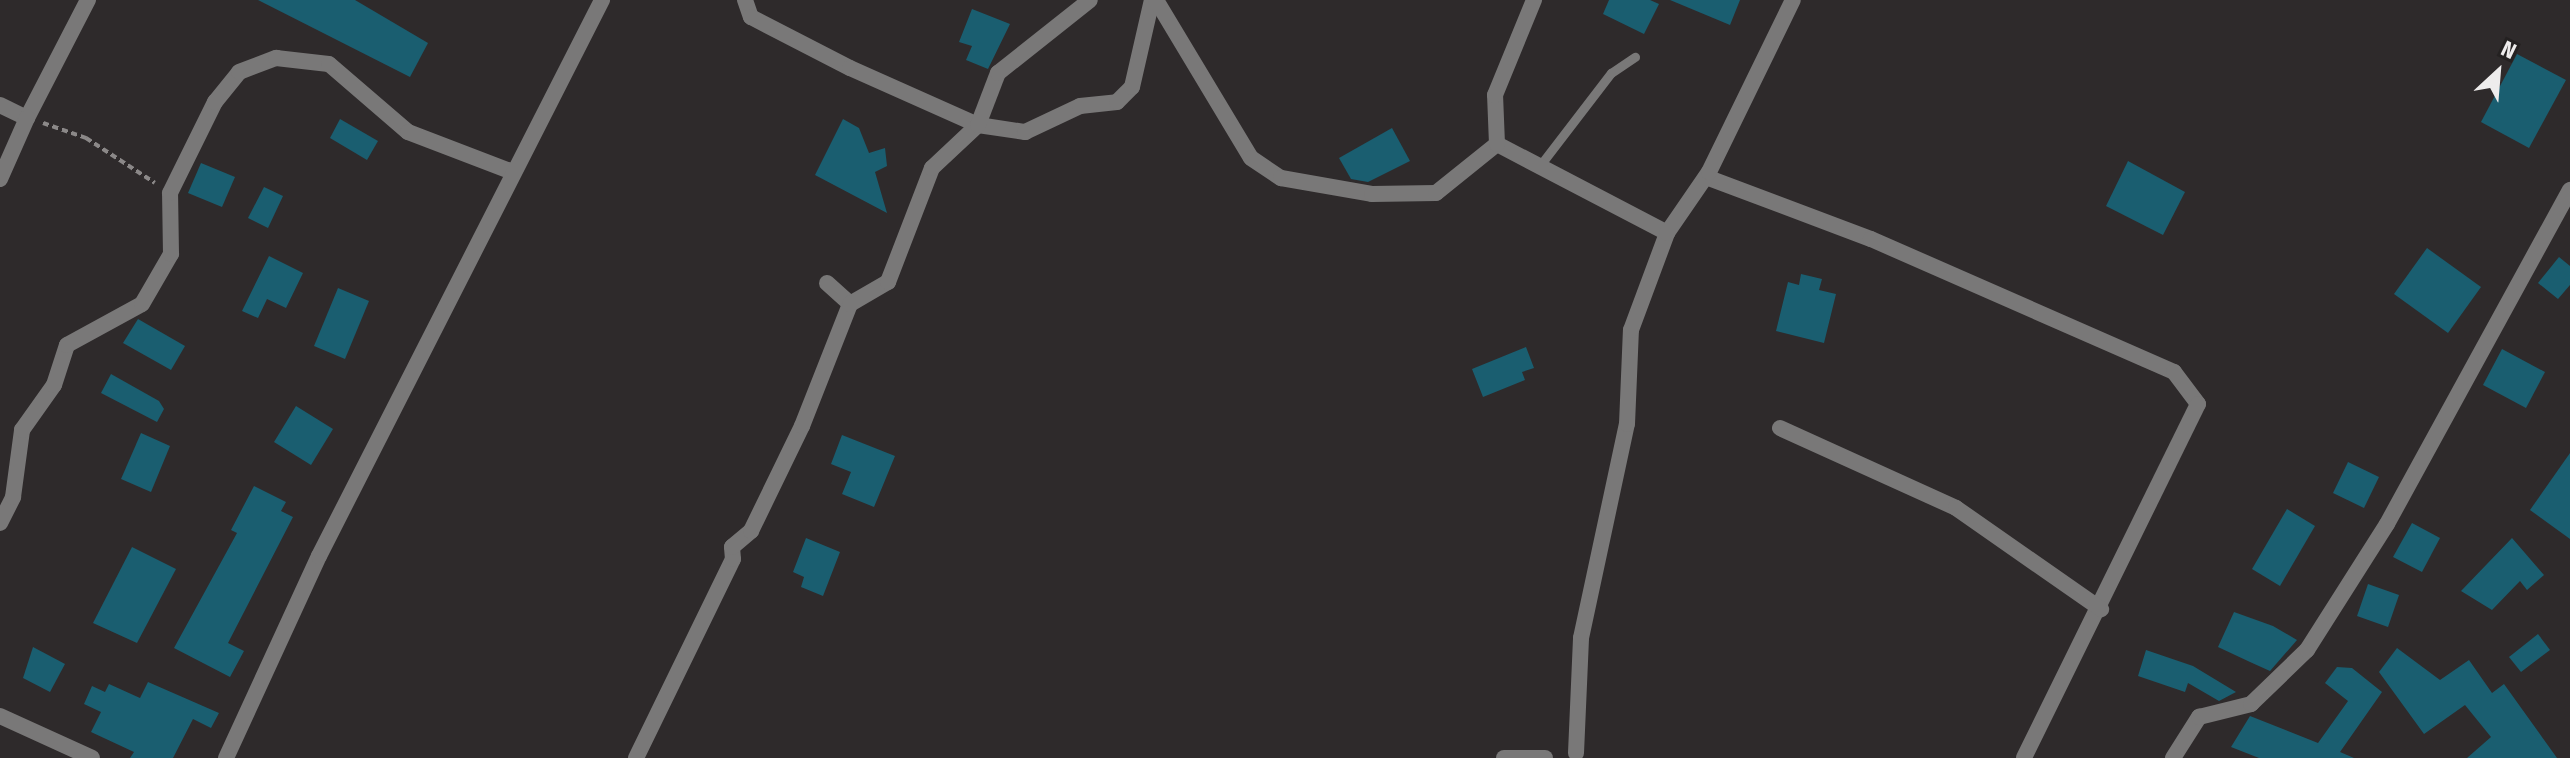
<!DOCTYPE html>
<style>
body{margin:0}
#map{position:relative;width:2570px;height:758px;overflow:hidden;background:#2e2a2b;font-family:"Fira Sans Condensed",sans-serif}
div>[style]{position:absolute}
.building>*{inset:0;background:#1a5e70}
.path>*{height:4px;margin-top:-2px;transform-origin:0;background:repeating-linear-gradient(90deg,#8b8888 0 6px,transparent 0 10px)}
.lane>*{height:9px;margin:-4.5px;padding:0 4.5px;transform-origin:4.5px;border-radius:4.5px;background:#797878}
.street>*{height:16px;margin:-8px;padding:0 8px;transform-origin:8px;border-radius:8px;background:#797878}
span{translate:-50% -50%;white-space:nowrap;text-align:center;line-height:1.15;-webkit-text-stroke:8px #242121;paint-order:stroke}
.north{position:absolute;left:2458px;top:32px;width:80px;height:80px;-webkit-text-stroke:6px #242121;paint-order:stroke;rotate:26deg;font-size:22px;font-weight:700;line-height:32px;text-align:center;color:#eeecec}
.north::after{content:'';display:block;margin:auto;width:28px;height:36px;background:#eeecec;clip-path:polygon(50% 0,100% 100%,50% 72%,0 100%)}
</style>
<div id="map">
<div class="building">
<div style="clip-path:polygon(258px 0,355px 0,428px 43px,410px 77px)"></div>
<div style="clip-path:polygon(1609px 0,1650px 0,1659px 4px,1644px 34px,1603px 14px)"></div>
<div style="clip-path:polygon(1670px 0,1740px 0,1730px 25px)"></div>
<div style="clip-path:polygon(972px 9px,1010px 24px,988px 69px,966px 60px,972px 46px,959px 42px)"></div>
<div style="clip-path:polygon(2517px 54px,2566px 80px,2529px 148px,2481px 122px)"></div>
<div style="clip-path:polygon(340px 119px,378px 141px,367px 160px,330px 138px)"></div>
<div style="clip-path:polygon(843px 119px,859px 128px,869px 153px,885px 148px,887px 166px,875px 172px,887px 213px,815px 175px)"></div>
<div style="clip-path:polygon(1392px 128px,1410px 161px,1368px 182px,1351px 179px,1339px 158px)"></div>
<div style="clip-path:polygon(2128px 161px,2185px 192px,2163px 235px,2106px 206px)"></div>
<div style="clip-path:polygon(201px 163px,235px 177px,222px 207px,188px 193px)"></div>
<div style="clip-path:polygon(264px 187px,283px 196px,268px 228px,248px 218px)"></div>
<div style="clip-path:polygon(2427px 248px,2481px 287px,2448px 333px,2394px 294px)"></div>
<div style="clip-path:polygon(269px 256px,303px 273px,286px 308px,267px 299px,258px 318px,242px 311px)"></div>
<div style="clip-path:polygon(2559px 257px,2570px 266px,2570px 285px,2558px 299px,2538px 283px)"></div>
<div style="clip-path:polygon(1801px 274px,1822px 279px,1819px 290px,1836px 294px,1824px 343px,1776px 331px,1788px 282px,1799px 285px)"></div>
<div style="clip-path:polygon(338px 288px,369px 301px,345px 359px,314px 346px)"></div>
<div style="clip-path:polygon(138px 319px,185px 346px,171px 370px,123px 343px)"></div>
<div style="clip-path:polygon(1526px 347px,1534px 368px,1522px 372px,1525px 380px,1483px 397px,1472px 369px)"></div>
<div style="clip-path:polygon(2502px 349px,2545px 372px,2526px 408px,2483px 385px)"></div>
<div style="clip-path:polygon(111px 374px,159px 401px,164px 409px,157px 422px,101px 393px)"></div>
<div style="clip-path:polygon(296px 406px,333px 429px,311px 465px,274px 442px)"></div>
<div style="clip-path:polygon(141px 433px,170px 446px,151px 492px,121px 479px)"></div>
<div style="clip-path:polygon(842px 435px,895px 456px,874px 507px,842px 494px,851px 472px,831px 464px)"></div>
<div style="clip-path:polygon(2570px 453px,2570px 539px,2530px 510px)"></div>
<div style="clip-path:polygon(2348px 462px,2379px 477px,2364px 508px,2333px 493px)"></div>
<div style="clip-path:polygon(254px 486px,286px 502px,281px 511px,293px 517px,228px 643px,244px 651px,230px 677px,174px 648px,237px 533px,231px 530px)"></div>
<div style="clip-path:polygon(2287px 509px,2315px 526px,2280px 586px,2252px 569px)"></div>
<div style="clip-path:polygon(2412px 523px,2440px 538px,2422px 572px,2393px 557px)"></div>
<div style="clip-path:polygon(806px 538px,840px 552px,823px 596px,801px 587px,804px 577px,793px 572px)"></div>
<div style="clip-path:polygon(2512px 538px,2544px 575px,2527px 590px,2520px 581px,2492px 610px,2461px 591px)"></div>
<div style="clip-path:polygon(132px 547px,176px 569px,137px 643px,93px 623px)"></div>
<div style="clip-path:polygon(2368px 584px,2399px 595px,2388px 627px,2357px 616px)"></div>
<div style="clip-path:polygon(2234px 612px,2273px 626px,2297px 640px,2270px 671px,2250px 662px,2218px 647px)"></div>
<div style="clip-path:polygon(2538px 634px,2550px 650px,2521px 672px,2509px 657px)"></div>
<div style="clip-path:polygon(33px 647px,65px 664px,50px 692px,23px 678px)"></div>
<div style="clip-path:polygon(2397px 648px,2440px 680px,2469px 660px,2492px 693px,2504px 684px,2557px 758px,2467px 758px,2491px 737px,2465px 705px,2424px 734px,2379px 672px)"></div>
<div style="clip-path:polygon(2146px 650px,2193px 666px,2236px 692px,2219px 701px,2188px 683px,2185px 692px,2138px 676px)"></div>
<div style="clip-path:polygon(2337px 667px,2352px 668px,2382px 692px,2340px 752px,2354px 758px,2259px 758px,2231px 747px,2250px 716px,2318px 743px,2348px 701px,2325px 683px)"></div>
<div style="clip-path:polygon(148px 682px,219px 713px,211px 728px,193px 719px,173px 758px,130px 758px,134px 752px,91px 732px,101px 712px,84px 704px,92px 686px,105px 692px,109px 684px,140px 698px)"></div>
</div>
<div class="path">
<div style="left:43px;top:123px;width:46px;rotate:19.2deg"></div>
<div style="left:86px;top:138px;width:82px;rotate:33.1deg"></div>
</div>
<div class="lane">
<div style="left:1538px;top:168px;width:120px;rotate:-52.5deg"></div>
<div style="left:1611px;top:73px;width:29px;rotate:-34deg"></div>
</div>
<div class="street">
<div style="left:745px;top:0;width:18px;rotate:71deg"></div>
<div style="left:751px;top:17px;width:111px;rotate:27.3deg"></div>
<div style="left:850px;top:68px;width:140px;rotate:24deg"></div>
<div style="left:978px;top:125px;width:48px;rotate:8.5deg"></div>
<div style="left:1025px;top:132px;width:61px;rotate:-25.3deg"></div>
<div style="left:1080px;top:106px;width:37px;rotate:-6deg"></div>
<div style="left:1117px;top:102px;width:21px;rotate:-45deg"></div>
<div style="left:1132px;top:87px;width:89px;rotate:-77.1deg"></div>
<div style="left:1156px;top:0;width:184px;rotate:59deg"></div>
<div style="left:1251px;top:158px;width:36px;rotate:34deg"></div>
<div style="left:1281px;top:178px;width:92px;rotate:10deg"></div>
<div style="left:1372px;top:194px;width:64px;rotate:-0.9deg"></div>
<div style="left:1436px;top:193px;width:78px;rotate:-38.8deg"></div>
<div style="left:1497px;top:144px;width:192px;rotate:27.6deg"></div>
<div style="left:0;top:105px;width:30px;rotate:26deg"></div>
<div style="left:27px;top:118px;width:133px;rotate:-62.7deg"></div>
<div style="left:1497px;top:144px;width:49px;rotate:-92.3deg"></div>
<div style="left:1495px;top:95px;width:103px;rotate:-67.7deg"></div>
<div style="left:1706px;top:177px;width:176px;rotate:20.6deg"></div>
<div style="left:1871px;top:239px;width:331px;rotate:23.7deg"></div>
<div style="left:2174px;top:372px;width:40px;rotate:53deg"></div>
<div style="left:2198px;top:404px;width:394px;rotate:116.2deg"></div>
<div style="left:0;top:179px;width:67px;rotate:-66.1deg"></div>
<div style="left:827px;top:283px;width:31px;rotate:42deg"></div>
<div style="left:1780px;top:428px;width:193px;rotate:24.4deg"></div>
<div style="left:1956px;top:508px;width:177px;rotate:34.9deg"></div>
<div style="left:0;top:523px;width:29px;rotate:-63deg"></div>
<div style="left:13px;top:497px;width:68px;rotate:-82.3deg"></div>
<div style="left:22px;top:430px;width:55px;rotate:-54.6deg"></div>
<div style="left:54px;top:385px;width:42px;rotate:-72deg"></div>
<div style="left:67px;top:345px;width:85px;rotate:-28.7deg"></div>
<div style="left:142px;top:304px;width:58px;rotate:-59.9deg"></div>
<div style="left:171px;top:254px;width:61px;rotate:-90.9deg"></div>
<div style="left:170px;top:193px;width:102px;rotate:-63.7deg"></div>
<div style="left:215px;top:102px;width:38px;rotate:-51deg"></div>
<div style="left:239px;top:72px;width:40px;rotate:-21deg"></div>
<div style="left:276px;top:58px;width:53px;rotate:6.5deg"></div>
<div style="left:329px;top:64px;width:104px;rotate:40.7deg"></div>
<div style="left:408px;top:132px;width:112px;rotate:20.9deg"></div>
<div style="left:0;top:716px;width:101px;rotate:24.5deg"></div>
<div style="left:1576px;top:753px;width:115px;rotate:-87.5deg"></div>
<div style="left:1581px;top:638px;width:219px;rotate:-77.9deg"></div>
<div style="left:1627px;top:424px;width:94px;rotate:-87.6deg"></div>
<div style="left:1631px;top:330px;width:103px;rotate:-69.6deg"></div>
<div style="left:1667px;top:233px;width:74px;rotate:-55.5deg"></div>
<div style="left:1709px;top:172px;width:191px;rotate:-64deg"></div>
<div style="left:226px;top:758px;width:222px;rotate:-65.3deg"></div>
<div style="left:319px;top:556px;width:624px;rotate:-63.02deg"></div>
<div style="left:636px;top:758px;width:221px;rotate:-64deg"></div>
<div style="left:733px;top:559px;width:12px;rotate:-95deg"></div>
<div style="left:732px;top:547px;width:25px;rotate:-40deg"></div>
<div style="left:751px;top:531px;width:117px;rotate:-64.1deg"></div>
<div style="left:802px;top:426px;width:131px;rotate:-68.5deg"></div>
<div style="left:850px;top:304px;width:44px;rotate:-30.1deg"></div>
<div style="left:888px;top:282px;width:122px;rotate:-68.9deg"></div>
<div style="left:932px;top:168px;width:63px;rotate:-43.1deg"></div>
<div style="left:978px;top:125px;width:56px;rotate:-69deg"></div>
<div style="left:998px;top:73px;width:117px;rotate:-38.4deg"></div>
<div style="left:1504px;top:758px;width:41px"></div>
<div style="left:2173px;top:758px;width:49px;rotate:-57.6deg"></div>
<div style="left:2199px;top:717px;width:54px;rotate:-14deg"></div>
<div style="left:2251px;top:704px;width:78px;rotate:-44deg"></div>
<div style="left:2307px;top:650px;width:149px;rotate:-57.6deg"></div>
<div style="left:2387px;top:524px;width:381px;rotate:-61.3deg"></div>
</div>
<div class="north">N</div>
</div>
